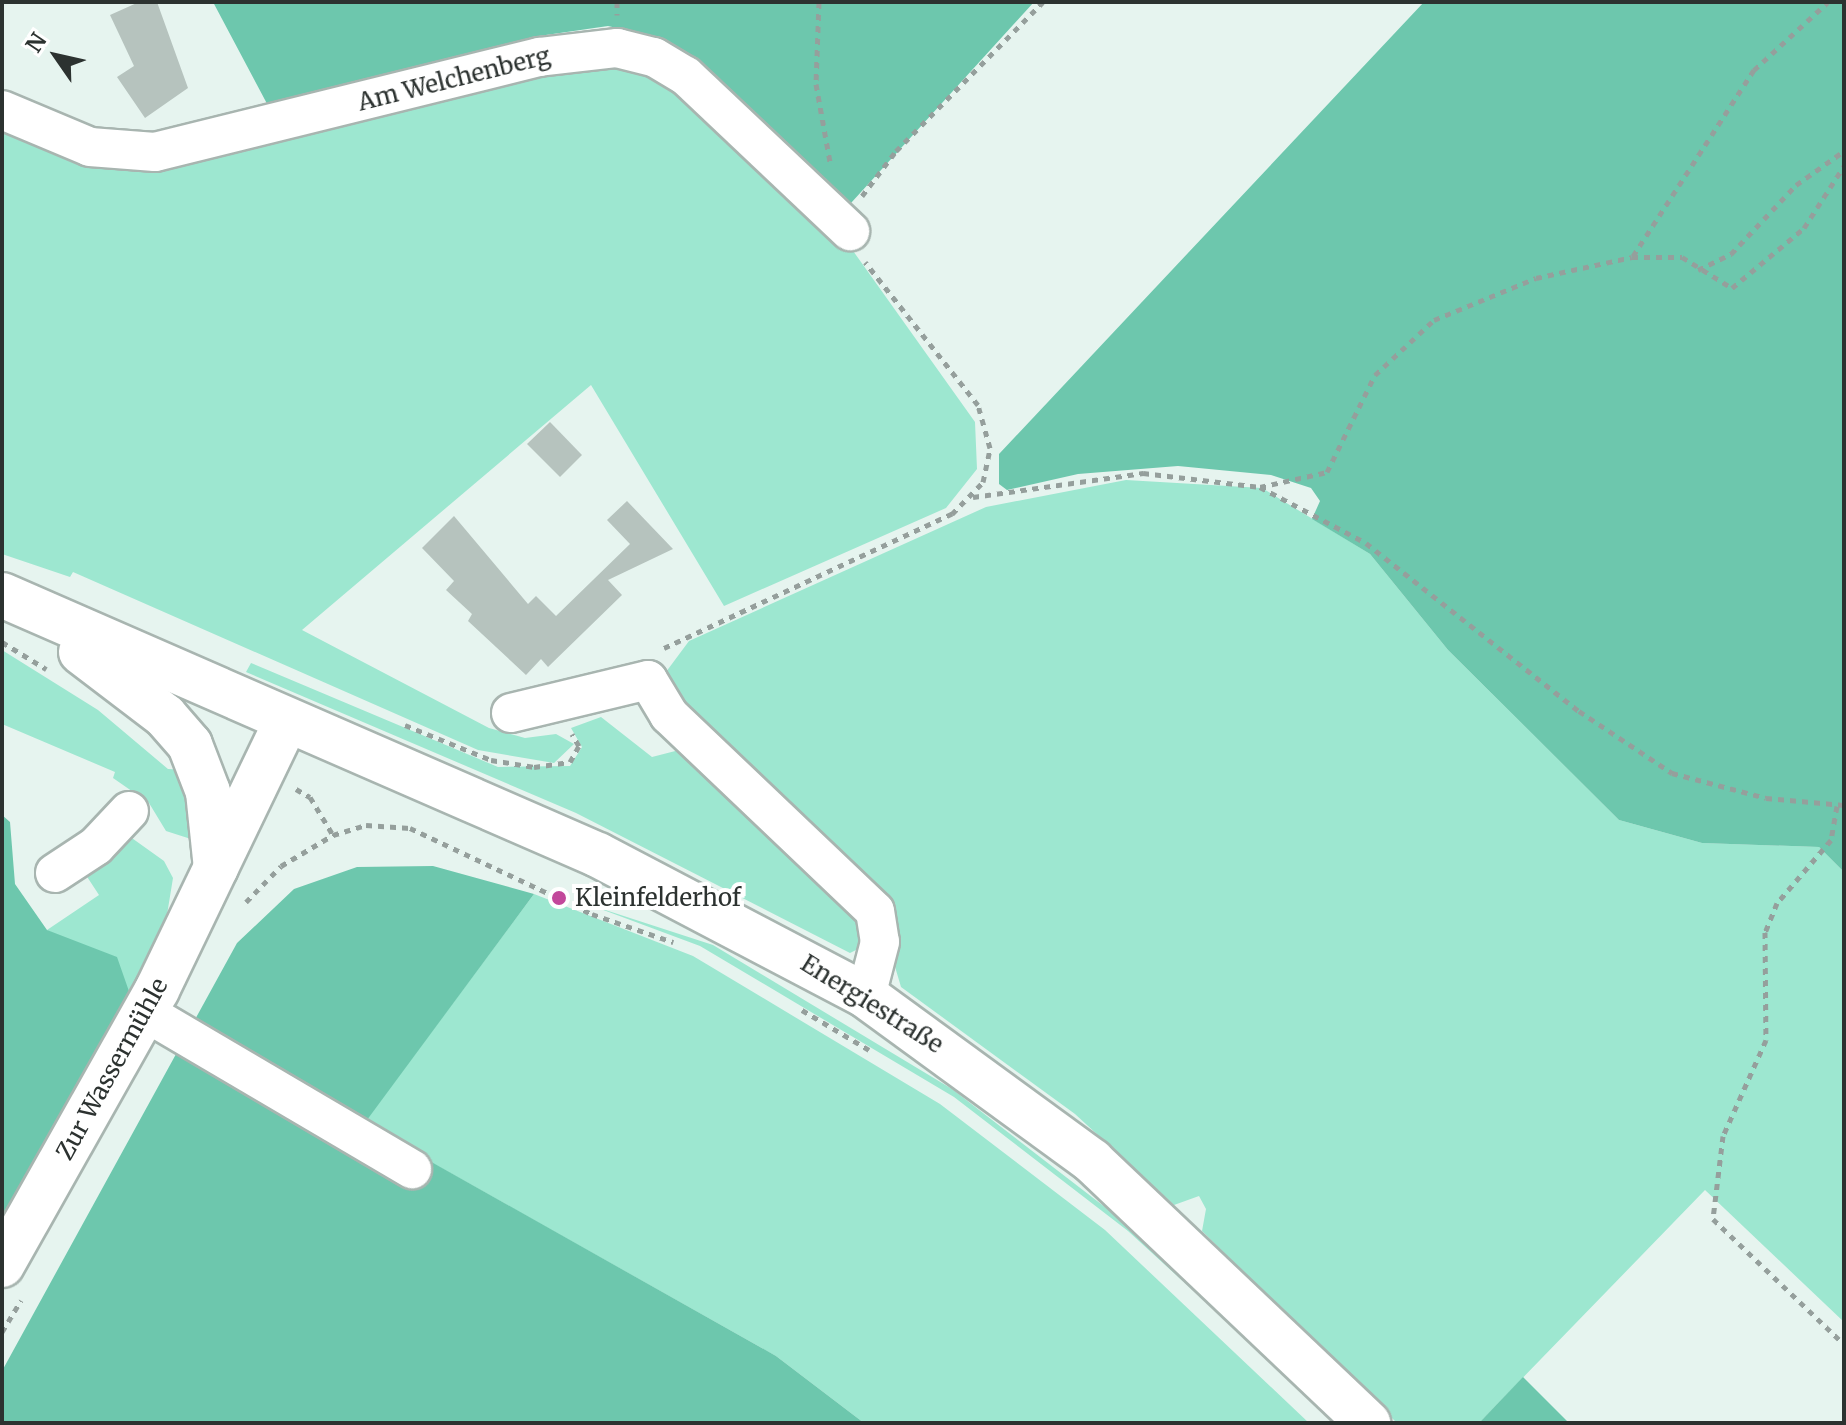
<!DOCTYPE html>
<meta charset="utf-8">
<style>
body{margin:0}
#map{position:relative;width:1846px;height:1425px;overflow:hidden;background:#e6f4ef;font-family:Merriweather,serif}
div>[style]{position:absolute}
.green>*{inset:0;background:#9de7d0}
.forest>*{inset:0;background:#6dc7ad}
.building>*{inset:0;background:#b6c3be}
.path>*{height:5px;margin-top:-2.5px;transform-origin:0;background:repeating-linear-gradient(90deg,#959f9c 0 6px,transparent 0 12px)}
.roads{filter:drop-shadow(2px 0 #a8b5b0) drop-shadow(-2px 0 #a8b5b0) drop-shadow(0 2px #a8b5b0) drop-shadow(0 -2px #a8b5b0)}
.minor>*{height:38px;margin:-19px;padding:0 19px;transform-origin:19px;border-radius:19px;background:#fff}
.major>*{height:44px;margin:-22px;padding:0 22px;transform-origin:22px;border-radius:22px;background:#fff}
.dots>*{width:22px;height:22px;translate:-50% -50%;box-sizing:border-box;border:4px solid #fff;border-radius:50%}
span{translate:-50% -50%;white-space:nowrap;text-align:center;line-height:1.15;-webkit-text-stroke:8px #fff;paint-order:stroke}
.street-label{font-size:24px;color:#2c3230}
.poi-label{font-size:24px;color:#2c3230}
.left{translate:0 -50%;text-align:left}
.frame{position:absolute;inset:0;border:4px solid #2c3230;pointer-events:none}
.north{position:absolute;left:16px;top:16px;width:80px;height:80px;-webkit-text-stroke:6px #fff;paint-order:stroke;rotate:304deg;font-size:22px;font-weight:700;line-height:32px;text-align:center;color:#2c3230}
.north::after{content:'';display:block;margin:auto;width:28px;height:36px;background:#2c3230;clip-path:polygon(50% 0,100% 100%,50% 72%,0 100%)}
</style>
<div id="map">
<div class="green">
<div style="clip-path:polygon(612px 57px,678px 83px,846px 241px,975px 422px,977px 469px,946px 508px,724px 606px,591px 385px,302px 630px,489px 728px,525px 738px,556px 734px,574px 744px,554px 763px,478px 750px,73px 572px,70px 577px,2px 554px,2px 119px,73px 149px)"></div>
<div style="clip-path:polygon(1126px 480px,1262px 488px,1370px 554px,1448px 650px,1619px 820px,1702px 843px,1819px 847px,1844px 872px,1844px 1322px,1705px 1190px,1479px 1423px,1397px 1423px,1202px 1231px,1206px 1209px,1199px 1196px,1174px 1205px,1075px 1114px,901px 987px,893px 960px,681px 714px,663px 676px,689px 641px,986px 507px)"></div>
<div style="clip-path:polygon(2px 650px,98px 710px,168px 769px,188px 770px,194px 840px,166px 831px,149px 803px,113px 778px,115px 772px,2px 724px)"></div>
<div style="clip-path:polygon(251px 663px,498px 767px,570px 766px,582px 747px,571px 728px,601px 717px,652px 757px,687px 748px,862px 912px,862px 947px,850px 953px,576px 813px,246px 672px)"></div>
<div style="clip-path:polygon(129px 836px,164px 861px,173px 878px,165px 927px,131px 997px,47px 930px,99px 895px,80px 866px)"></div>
<div style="clip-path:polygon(534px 894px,693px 956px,940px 1104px,1105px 1230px,1309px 1423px,864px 1423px,776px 1356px,363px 1124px)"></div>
<div style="clip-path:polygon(590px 905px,713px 945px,952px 1089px,1149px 1241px,1338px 1423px,1128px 1231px,954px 1097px,700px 946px)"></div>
</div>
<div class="forest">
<div style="clip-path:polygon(213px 2px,1034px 2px,841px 214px,722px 85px,661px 38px,608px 26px,539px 36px,273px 115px)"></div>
<div style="clip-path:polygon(1424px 2px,1844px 2px,1844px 872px,1819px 847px,1702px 843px,1619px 820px,1448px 650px,1370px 554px,1312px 519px,1320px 501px,1311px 488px,1271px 475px,1178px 466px,1078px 474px,1007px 490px,999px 484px,999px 454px)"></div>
<div style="clip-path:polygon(2px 815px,10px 822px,15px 884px,47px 930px,117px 957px,131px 997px,2px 1227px)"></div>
<div style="clip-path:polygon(433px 866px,534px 894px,364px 1124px,776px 1356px,864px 1423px,2px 1423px,2px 1371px,237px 943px,294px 889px,357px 867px)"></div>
<div style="clip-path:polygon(1523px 1377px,1569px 1423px,1479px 1423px)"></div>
</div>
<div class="building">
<div style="clip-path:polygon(139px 2px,157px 2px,188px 88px,145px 118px,117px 77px,134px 66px,110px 15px)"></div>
<div style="clip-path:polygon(550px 422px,582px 455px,560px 477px,527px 444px)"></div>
<div style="clip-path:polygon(627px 501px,673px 549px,608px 580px,622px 595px,548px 667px,541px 659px,526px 675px,468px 621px,472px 614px,446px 590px,454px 581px,422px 548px,454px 516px,528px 604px,536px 596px,556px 616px,630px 544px,607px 520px)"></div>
</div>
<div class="path">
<div style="left:617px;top:2px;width:13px;rotate:90deg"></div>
<div style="left:819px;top:2px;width:82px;rotate:92.1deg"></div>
<div style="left:816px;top:84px;width:79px;rotate:79.8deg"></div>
<div style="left:862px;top:196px;width:56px;rotate:-52.9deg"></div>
<div style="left:896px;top:151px;width:209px;rotate:-45.4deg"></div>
<div style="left:1633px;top:256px;width:222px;rotate:-57deg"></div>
<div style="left:1754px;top:70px;width:100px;rotate:-42.6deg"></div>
<div style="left:1698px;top:270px;width:37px;rotate:-26deg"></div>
<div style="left:1731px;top:254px;width:95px;rotate:-46.7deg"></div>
<div style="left:1796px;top:185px;width:59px;rotate:-35.3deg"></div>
<div style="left:1260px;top:487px;width:69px;rotate:-12.6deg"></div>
<div style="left:1327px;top:472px;width:108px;rotate:-63.7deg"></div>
<div style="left:1375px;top:375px;width:81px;rotate:-43deg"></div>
<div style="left:1434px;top:320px;width:110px;rotate:-22.4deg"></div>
<div style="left:1536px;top:278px;width:98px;rotate:-12.3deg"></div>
<div style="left:1632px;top:257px;width:50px"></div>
<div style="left:1682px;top:257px;width:59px;rotate:31.8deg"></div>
<div style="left:1732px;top:288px;width:94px;rotate:-39.8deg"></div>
<div style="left:1804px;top:228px;width:74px;rotate:-57.2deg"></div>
<div style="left:973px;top:497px;width:172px;rotate:-8deg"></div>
<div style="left:1143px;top:473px;width:118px;rotate:6.8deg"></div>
<div style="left:1260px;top:487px;width:120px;rotate:27.8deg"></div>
<div style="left:1366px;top:543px;width:271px;rotate:38.3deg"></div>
<div style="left:1579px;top:711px;width:112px;rotate:33.7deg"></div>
<div style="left:1672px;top:773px;width:97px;rotate:14.9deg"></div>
<div style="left:1766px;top:798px;width:78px;rotate:5.1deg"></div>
<div style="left:2px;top:642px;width:52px;rotate:31.5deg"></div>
<div style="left:664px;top:648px;width:318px;rotate:-25deg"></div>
<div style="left:952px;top:514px;width:45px;rotate:-45.9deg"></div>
<div style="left:983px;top:482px;width:35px;rotate:-78deg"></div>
<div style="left:990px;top:448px;width:45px;rotate:-105.6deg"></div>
<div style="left:978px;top:405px;width:182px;rotate:-128.3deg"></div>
<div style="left:405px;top:725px;width:93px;rotate:22.1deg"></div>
<div style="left:491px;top:760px;width:44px;rotate:9.2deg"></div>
<div style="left:534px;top:767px;width:36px;rotate:-8deg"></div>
<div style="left:570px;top:762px;width:18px;rotate:-61deg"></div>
<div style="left:579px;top:746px;width:14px;rotate:-120deg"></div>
<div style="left:296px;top:789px;width:16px;rotate:30deg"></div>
<div style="left:310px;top:797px;width:44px;rotate:58.8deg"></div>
<div style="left:333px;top:835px;width:34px;rotate:-17deg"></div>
<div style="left:366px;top:825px;width:44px;rotate:3.9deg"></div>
<div style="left:410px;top:828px;width:201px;rotate:25.3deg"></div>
<div style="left:592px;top:914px;width:86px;rotate:19.1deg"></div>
<div style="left:1837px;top:806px;width:35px;rotate:100deg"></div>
<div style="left:1831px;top:840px;width:83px;rotate:130.6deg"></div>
<div style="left:1777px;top:903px;width:31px;rotate:112deg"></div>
<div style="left:1765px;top:932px;width:108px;rotate:89.5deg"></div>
<div style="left:1766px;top:1040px;width:105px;rotate:114.1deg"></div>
<div style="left:1723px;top:1136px;width:84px;rotate:96.9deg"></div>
<div style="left:1713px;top:1219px;width:181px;rotate:43.7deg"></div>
<div style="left:246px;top:902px;width:50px;rotate:-45.8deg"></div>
<div style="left:281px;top:866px;width:61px;rotate:-30.8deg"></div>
<div style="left:802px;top:1010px;width:78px;rotate:30.8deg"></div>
<div style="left:2px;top:1332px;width:37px;rotate:-59deg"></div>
</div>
<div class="roads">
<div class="minor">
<div style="left:2px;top:110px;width:95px;rotate:22.8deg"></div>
<div style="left:90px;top:147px;width:65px;rotate:4.4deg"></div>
<div style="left:155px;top:152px;width:396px;rotate:-13.9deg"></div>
<div style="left:539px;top:57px;width:79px;rotate:-6.6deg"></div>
<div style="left:617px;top:48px;width:38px;rotate:14deg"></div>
<div style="left:654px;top:57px;width:37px;rotate:31deg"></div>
<div style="left:686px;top:76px;width:226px;rotate:43.4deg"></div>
<div style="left:511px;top:713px;width:141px;rotate:-13.5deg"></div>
<div style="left:648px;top:680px;width:41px;rotate:59deg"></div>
<div style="left:669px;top:715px;width:284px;rotate:43.6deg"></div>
<div style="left:875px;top:911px;width:31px;rotate:81deg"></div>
<div style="left:880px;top:942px;width:56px;rotate:104.5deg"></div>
<div style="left:55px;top:873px;width:49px;rotate:-33.4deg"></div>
<div style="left:96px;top:846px;width:48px;rotate:-46.7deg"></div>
<div style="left:145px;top:1012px;width:310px;rotate:30.5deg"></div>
</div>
<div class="major">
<div style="left:2px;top:595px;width:650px;rotate:23.57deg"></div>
<div style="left:598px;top:855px;width:303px;rotate:27.7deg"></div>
<div style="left:866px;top:996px;width:280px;rotate:36.1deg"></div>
<div style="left:1092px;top:1161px;width:381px;rotate:43.5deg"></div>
<div style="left:81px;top:652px;width:106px;rotate:37.3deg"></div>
<div style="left:165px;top:716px;width:38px;rotate:49deg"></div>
<div style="left:190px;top:745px;width:50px;rotate:69deg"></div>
<div style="left:208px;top:792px;width:76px;rotate:84deg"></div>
<div style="left:2px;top:1265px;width:316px;rotate:-60.6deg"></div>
<div style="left:157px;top:990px;width:297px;rotate:-64.3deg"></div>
</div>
</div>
<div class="dots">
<div style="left:559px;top:898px;background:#c2489b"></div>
</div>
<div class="street-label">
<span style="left:454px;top:79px;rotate:-14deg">Am Welchenberg</span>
<span style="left:872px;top:1004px;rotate:32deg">Energiestraße</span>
<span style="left:112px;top:1069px;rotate:-61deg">Zur Wassermühle</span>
</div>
<div class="poi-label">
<span class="left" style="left:575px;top:898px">Kleinfelderhof</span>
</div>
<div class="frame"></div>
<div class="north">N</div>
</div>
